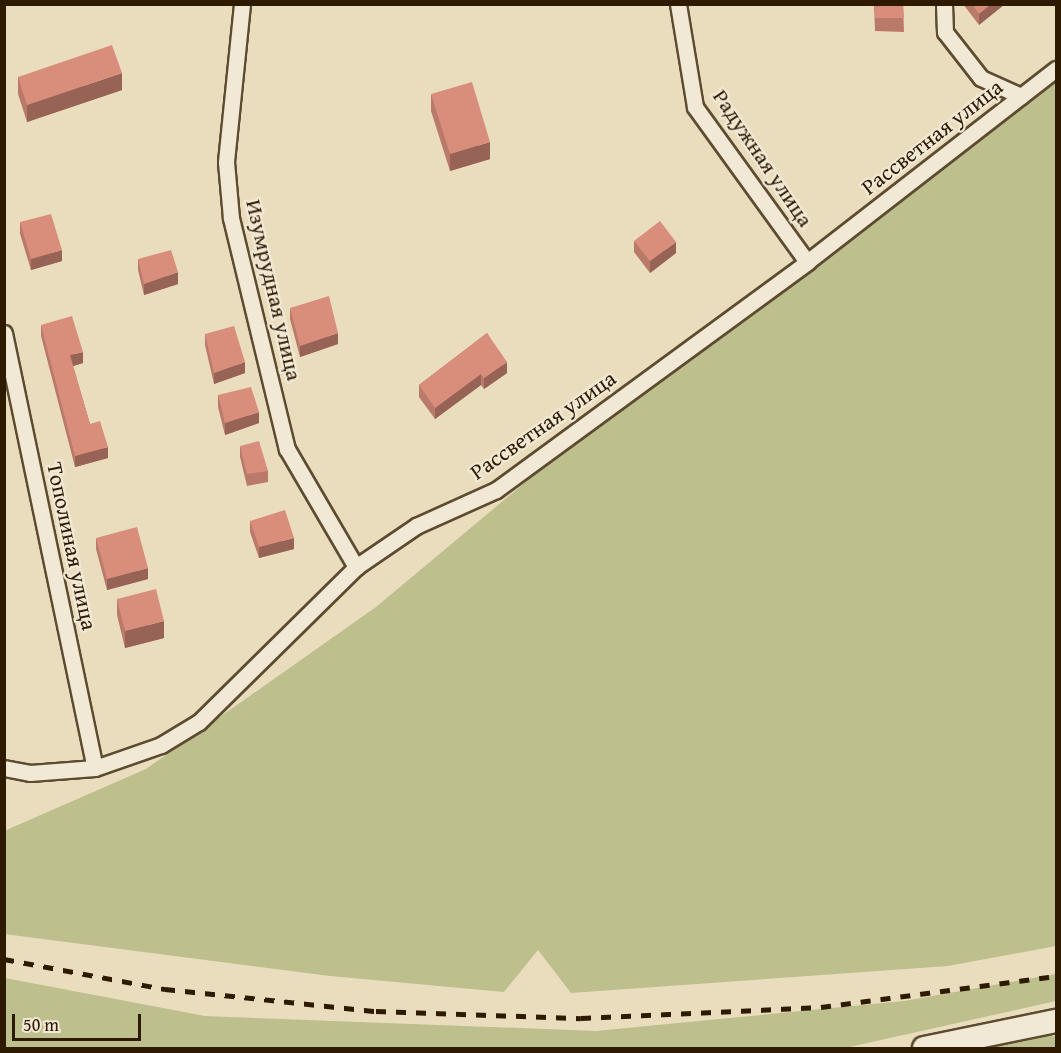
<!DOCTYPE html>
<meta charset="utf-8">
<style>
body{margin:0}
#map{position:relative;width:1061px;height:1053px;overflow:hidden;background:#eaddbe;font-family:"Gentium Book Plus",serif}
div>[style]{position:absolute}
.green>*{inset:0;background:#bdbf8d}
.roads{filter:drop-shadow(2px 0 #5d4b30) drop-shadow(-2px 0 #5d4b30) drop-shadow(0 2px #5d4b30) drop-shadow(0 -2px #5d4b30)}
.street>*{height:15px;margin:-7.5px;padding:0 7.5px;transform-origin:7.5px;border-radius:7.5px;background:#f1e9d5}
.secondary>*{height:22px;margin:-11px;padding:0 11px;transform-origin:11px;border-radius:11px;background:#f1e9d5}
.rail>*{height:4.5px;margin-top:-2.25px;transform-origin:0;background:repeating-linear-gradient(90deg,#2e1a00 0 10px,transparent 0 20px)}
.wall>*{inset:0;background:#ba7a6a}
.shaded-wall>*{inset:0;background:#976356}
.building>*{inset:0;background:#d88e7b}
span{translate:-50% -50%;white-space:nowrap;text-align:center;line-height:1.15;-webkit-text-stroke:4.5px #f1e9d5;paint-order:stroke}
.street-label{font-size:22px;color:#2e1a00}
.frame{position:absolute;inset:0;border:6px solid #2e1a00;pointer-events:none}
.scale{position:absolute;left:12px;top:1014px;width:129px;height:27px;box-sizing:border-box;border:3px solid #2e1a00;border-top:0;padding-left:8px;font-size:18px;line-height:21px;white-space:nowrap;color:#2e1a00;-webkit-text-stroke:4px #f1e9d5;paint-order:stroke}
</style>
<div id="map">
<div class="green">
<div style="clip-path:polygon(1056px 80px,1056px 946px,948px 966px,571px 993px,538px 950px,504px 992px,330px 976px,4px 934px,4px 831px,146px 769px,376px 607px,607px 414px)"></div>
<div style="clip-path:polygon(1056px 974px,1056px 1001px,845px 1048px,5px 1048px,5px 978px,205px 1016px,596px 1031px,904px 1001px)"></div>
<div style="clip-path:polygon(1046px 1035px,1056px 1036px,1056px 1048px,984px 1048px)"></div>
</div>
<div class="roads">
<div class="street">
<div style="left:242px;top:4px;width:159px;rotate:95.8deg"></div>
<div style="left:226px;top:162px;width:56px;rotate:84.9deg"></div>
<div style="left:231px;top:218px;width:238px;rotate:76.4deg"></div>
<div style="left:287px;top:449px;width:137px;rotate:59.7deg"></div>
<div style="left:678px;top:4px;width:104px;rotate:80.6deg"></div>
<div style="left:695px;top:107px;width:191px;rotate:54.1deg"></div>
<div style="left:944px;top:4px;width:28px;rotate:88deg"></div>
<div style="left:945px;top:32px;width:58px;rotate:52deg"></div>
<div style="left:981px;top:78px;width:44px;rotate:24.2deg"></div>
<div style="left:4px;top:333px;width:444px;rotate:78.2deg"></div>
<div style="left:4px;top:768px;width:26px;rotate:11deg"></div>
<div style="left:30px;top:773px;width:65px;rotate:-4.4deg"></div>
<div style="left:95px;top:768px;width:70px;rotate:-19.2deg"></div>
<div style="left:161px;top:745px;width:44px;rotate:-31.2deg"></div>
<div style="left:199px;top:722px;width:221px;rotate:-44.6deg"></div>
<div style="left:356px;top:567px;width:73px;rotate:-34.3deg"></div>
<div style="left:416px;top:526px;width:88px;rotate:-24.2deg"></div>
<div style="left:496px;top:490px;width:386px;rotate:-36.2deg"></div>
<div style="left:807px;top:262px;width:315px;rotate:-37.8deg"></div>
</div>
<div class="secondary">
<div style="left:924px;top:1048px;width:135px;rotate:-11.6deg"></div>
</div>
</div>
<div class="rail">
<div style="left:4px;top:959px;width:164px;rotate:10.6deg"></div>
<div style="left:165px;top:989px;width:212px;rotate:6deg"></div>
<div style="left:376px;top:1011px;width:205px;rotate:2deg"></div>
<div style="left:581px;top:1018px;width:240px;rotate:-2.6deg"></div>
<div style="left:821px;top:1007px;width:237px;rotate:-7.5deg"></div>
</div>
<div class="wall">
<div style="clip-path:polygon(874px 4px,903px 4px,904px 32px,875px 31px)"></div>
<div style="clip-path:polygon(963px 4px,1005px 4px,979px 25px)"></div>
<div style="clip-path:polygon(18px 77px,122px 90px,27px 122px,18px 94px)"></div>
<div style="clip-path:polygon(431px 94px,490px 159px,450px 171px,431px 111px)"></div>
<div style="clip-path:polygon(20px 222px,62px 261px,31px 270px,20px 234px)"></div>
<div style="clip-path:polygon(634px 241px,676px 253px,650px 273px,634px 252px)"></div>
<div style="clip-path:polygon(138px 259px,178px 284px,144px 295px,138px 270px)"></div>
<div style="clip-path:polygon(290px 308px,338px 344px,300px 357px,290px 319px)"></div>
<div style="clip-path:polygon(41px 325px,83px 363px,73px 366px,90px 424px,108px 458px,75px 467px,41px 336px)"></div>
<div style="clip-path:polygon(487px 333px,507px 373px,484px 389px,481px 385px,435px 419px,419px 397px,419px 385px)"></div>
<div style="clip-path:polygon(205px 334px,245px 373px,214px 384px,205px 345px)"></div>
<div style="clip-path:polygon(218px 395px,259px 423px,225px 435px,218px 407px)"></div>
<div style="clip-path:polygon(240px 446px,268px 471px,268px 482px,247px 486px,240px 457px)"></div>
<div style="clip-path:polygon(250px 521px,294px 549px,259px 558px,250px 532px)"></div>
<div style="clip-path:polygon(96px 538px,148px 579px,107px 590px,96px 549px)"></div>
<div style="clip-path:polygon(117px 599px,164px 638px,125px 648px,117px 615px)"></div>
</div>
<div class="shaded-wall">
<div style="clip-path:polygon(991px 4px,1005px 4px,979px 25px,979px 14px)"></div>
<div style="clip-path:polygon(122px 73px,122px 90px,27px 122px,27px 105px)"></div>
<div style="clip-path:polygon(490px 142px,490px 159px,450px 171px,450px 154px)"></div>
<div style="clip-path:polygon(676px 242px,676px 253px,650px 273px,650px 261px)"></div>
<div style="clip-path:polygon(62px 250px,62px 261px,31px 270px,31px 259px)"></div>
<div style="clip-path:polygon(178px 272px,178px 284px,144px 295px,144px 284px)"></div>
<div style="clip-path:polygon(338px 333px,338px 344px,300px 357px,300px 346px)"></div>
<div style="clip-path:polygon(83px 352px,83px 363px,70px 367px,70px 355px)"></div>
<div style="clip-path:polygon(245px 362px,245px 373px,214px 384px,214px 373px)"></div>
<div style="clip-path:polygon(507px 362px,507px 373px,484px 389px,484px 378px)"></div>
<div style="clip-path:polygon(481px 374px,481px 385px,435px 419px,435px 408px)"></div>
<div style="clip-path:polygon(259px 412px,259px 423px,225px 435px,225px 423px)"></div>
<div style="clip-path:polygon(108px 447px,108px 458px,75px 467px,75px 456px)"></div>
<div style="clip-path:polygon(294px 538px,294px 549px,259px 558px,259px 547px)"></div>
<div style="clip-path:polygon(148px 568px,148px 579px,107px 590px,107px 579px)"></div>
<div style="clip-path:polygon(164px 621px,164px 638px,125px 648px,125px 631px)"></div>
</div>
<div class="building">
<div style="clip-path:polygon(875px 4px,903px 4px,904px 18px,875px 18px)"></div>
<div style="clip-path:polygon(972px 4px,991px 4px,979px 14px)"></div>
<div style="clip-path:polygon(112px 45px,122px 73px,27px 105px,18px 77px)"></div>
<div style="clip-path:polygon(472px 82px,490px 142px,450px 154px,431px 94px)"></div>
<div style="clip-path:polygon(51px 214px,62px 250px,31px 259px,20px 222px)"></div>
<div style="clip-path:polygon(660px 221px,676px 242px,650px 261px,634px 241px)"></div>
<div style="clip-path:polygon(171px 250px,178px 272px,144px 284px,138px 259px)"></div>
<div style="clip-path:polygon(329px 296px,338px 333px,300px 346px,290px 308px)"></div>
<div style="clip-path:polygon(72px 316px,83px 352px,70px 355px,90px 424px,100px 421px,108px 447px,75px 456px,41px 325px)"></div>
<div style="clip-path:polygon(234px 326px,245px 362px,214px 373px,205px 334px)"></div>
<div style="clip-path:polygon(487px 333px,507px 362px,484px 378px,481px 374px,435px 408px,419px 385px)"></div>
<div style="clip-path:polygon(251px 387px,259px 412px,225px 423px,218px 395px)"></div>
<div style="clip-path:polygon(259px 441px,268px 471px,247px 474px,240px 446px)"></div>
<div style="clip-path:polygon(285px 510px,294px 538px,259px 547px,250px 521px)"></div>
<div style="clip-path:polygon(137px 527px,148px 568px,107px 579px,96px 538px)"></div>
<div style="clip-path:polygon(156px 589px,164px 621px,125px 631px,117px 599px)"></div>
</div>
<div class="street-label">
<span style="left:932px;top:137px;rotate:-38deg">Рассветная улица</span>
<span style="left:763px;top:158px;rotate:56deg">Радужная улица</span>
<span style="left:274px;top:290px;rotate:77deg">Изумрудная улица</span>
<span style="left:543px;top:425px;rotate:-35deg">Рассветная улица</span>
<span style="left:72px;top:546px;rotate:78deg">Тополиная улица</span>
</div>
<div class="frame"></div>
<div class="scale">50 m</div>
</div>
